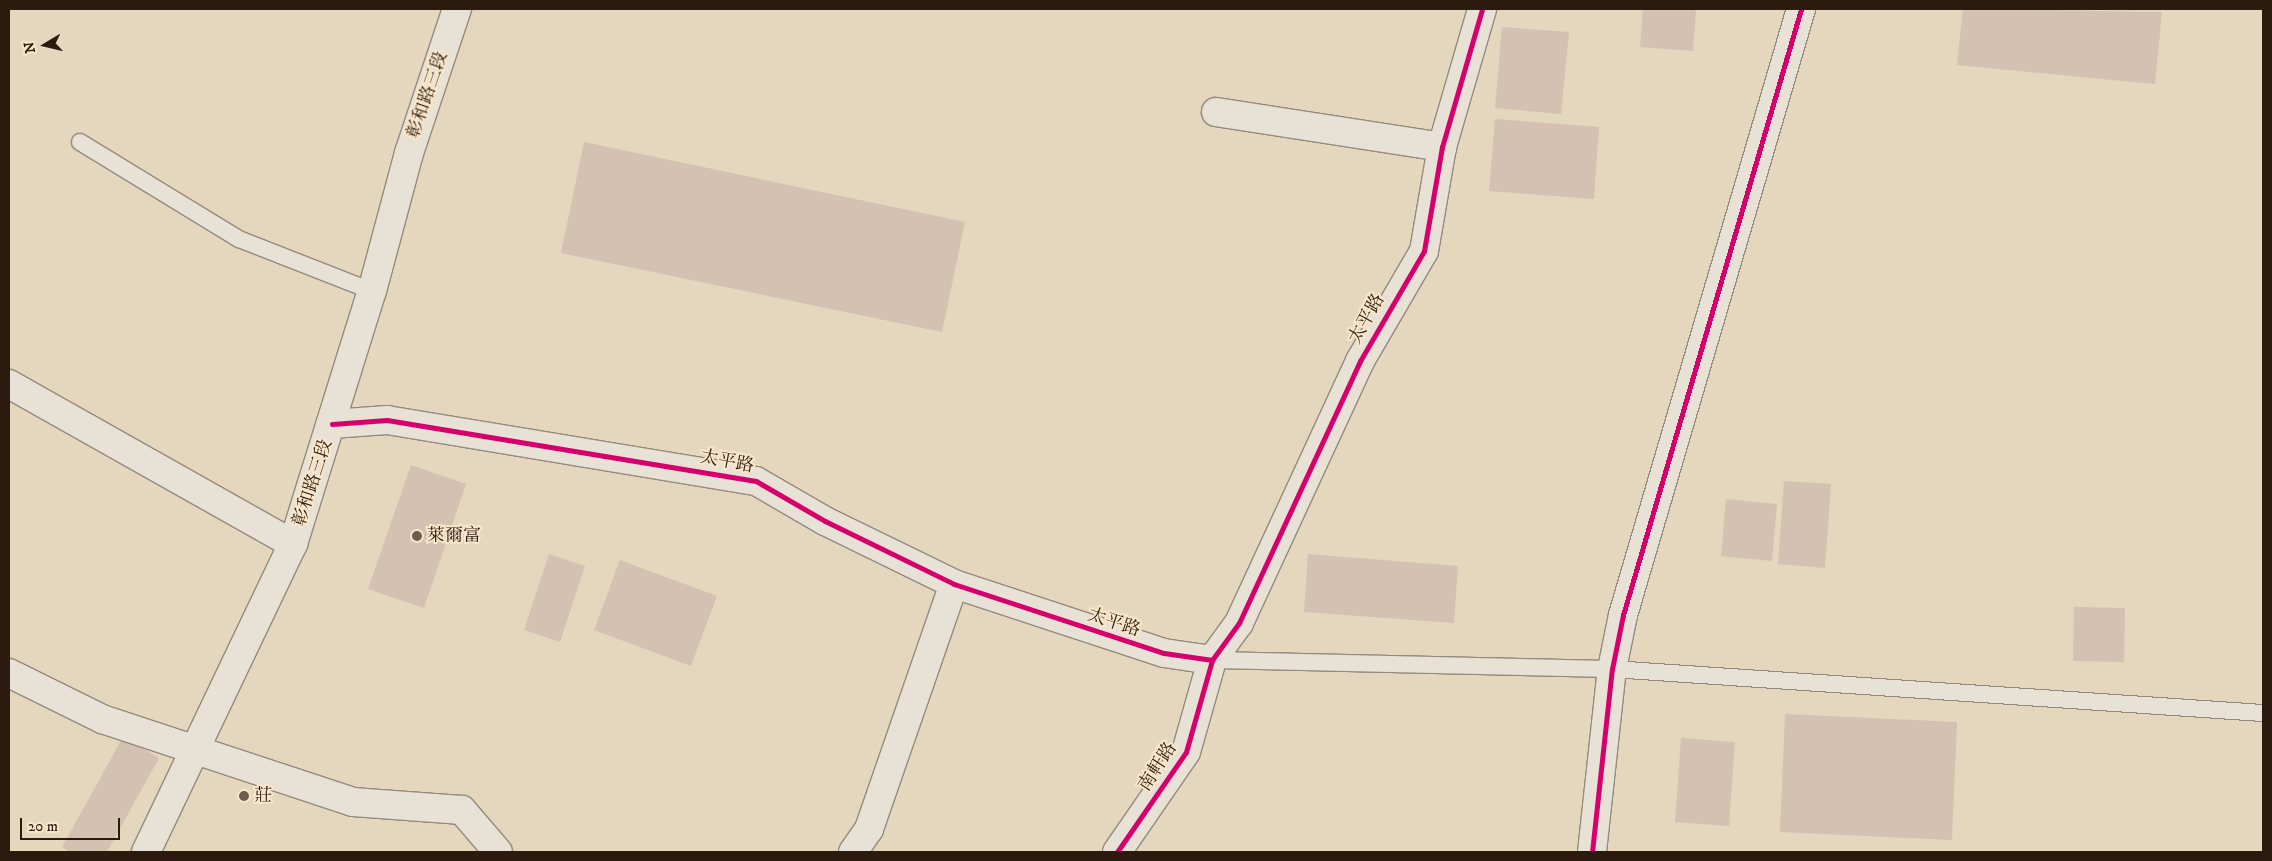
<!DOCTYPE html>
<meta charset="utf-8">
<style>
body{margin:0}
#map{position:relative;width:2272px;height:861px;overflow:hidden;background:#e5d6be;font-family:"IM FELL DW Pica","Noto Serif TC",serif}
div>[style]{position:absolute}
.building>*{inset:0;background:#d4c1b1}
.roads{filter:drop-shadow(1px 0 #948a7b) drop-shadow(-1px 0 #948a7b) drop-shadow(0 1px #948a7b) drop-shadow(0 -1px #948a7b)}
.lane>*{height:16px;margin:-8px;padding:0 8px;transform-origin:8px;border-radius:8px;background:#e8e1d5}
.street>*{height:28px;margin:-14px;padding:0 14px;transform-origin:14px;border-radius:14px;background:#e8e1d5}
.secondary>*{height:28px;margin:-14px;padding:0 14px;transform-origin:14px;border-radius:14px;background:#e8e1d5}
.cycleway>*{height:5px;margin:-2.5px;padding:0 2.5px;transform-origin:2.5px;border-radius:2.5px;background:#d6006c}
.dots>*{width:14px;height:14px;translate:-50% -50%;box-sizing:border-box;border:2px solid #f8e6ca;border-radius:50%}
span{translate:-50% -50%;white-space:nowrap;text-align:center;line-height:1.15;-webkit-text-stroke:4px #f8e6ca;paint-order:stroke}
.street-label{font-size:18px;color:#2d1a0f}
.poi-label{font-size:18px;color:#2d1a0f}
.left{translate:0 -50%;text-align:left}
.frame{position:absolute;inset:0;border:10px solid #2d1a0f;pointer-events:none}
.north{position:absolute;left:20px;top:20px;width:50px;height:50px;-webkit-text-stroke:4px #f8e6ca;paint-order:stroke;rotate:261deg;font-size:14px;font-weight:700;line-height:20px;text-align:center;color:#2d1a0f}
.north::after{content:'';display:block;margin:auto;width:18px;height:22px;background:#2d1a0f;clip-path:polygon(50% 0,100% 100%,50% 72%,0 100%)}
.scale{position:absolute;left:20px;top:818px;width:100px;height:22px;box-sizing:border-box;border:2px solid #2d1a0f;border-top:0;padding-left:6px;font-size:15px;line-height:18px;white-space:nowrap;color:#2d1a0f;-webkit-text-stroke:4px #f8e6ca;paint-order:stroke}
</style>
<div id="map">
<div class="building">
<div style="clip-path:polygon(1643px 9px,1696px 9px,1693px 51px,1640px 47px)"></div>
<div style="clip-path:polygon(1963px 9px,2162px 12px,2155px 84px,1957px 65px)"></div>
<div style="clip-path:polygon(1502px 27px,1569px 32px,1561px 114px,1495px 108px)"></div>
<div style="clip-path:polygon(1495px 119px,1599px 127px,1594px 199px,1489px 191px)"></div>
<div style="clip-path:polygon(584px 142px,965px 222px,942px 332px,561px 253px)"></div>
<div style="clip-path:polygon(411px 465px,466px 484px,424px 608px,368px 589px)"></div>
<div style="clip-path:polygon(1784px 481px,1831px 484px,1825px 568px,1778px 564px)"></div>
<div style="clip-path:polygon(1726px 499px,1777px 504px,1772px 561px,1721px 556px)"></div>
<div style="clip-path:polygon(549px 554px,585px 566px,560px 642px,524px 630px)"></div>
<div style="clip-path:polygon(1308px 554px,1458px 566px,1454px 623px,1304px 612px)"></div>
<div style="clip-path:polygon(620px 560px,717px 596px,691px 666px,594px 630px)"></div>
<div style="clip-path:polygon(2074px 607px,2125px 608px,2124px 662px,2073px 661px)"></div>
<div style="clip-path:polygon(1785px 714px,1957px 722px,1952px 840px,1780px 832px)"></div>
<div style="clip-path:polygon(123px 737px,159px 758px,107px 852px,71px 852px,62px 847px)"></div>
<div style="clip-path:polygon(1681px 738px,1735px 742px,1729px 826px,1675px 822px)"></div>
</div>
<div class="roads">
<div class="lane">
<div style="left:80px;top:142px;width:186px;rotate:31.4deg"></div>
<div style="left:239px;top:239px;width:143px;rotate:21.4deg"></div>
<div style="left:1212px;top:660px;width:400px;rotate:1.3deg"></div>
<div style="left:1612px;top:669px;width:652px;rotate:3.87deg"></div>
</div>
<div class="street">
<div style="left:1216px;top:112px;width:229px;rotate:8.8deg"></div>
<div style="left:9px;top:384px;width:326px;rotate:29.4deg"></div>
<div style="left:332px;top:424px;width:55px;rotate:-4.2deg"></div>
<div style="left:387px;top:420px;width:374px;rotate:9.4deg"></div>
<div style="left:756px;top:481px;width:80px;rotate:30.1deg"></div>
<div style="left:825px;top:521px;width:144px;rotate:26deg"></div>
<div style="left:954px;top:584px;width:221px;rotate:18.2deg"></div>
<div style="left:1164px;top:653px;width:49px;rotate:8.3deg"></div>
<div style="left:9px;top:673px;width:104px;rotate:26.3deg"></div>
<div style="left:102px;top:719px;width:264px;rotate:18.3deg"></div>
<div style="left:353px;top:802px;width:109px;rotate:4.2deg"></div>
<div style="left:462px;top:810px;width:55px;rotate:49.4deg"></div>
<div style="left:853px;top:852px;width:28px;rotate:-55deg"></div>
<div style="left:869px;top:829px;width:259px;rotate:-70.9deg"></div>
<div style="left:1592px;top:852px;width:184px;rotate:-83.8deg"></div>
<div style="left:1612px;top:669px;width:55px;rotate:-78.5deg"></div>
<div style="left:1623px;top:615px;width:632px;rotate:-73.63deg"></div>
</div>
<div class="secondary">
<div style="left:146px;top:852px;width:341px;rotate:-64.5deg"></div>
<div style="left:293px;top:544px;width:265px;rotate:-72.7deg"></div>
<div style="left:372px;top:291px;width:143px;rotate:-75deg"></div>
<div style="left:409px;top:153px;width:152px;rotate:-71.6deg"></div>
<div style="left:1117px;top:852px;width:121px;rotate:-55.4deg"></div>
<div style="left:1186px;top:752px;width:96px;rotate:-74.2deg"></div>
<div style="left:1212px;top:660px;width:46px;rotate:-53.9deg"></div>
<div style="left:1239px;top:623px;width:289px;rotate:-65.2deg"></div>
<div style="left:1360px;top:361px;width:127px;rotate:-59.8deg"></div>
<div style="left:1424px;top:251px;width:106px;rotate:-80.2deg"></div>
<div style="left:1442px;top:147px;width:144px;rotate:-73.8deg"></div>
</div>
</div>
<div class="cycleway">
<div style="left:332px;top:424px;width:55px;rotate:-4.2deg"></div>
<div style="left:387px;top:420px;width:374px;rotate:9.4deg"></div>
<div style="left:756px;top:481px;width:80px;rotate:30.1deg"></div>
<div style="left:825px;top:521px;width:144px;rotate:26deg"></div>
<div style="left:954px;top:584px;width:221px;rotate:18.2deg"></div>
<div style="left:1164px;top:653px;width:49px;rotate:8.3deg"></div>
<div style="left:1117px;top:852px;width:121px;rotate:-55.4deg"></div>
<div style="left:1186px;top:752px;width:96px;rotate:-74.2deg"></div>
<div style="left:1212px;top:660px;width:46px;rotate:-53.9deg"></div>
<div style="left:1239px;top:623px;width:289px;rotate:-65.2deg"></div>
<div style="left:1360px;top:361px;width:127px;rotate:-59.8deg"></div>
<div style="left:1424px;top:251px;width:106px;rotate:-80.2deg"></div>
<div style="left:1442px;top:147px;width:144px;rotate:-73.8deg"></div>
<div style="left:1592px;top:852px;width:184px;rotate:-83.8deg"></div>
<div style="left:1612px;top:669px;width:55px;rotate:-78.5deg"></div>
<div style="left:1623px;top:615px;width:632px;rotate:-73.63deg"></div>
</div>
<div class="dots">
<div style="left:417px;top:536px;background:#6d5c4c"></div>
<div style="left:244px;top:796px;background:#6d5c4c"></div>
</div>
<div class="street-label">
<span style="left:428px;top:95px;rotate:-71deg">彰和路三段</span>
<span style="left:1367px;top:319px;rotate:-61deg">太平路</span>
<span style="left:727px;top:462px;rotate:11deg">太平路</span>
<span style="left:313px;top:483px;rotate:-72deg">彰和路三段</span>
<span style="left:1114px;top:623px;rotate:18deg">太平路</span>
<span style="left:1158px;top:767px;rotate:-57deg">南軒路</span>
</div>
<div class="poi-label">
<span class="left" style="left:427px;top:536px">萊爾富</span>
<span class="left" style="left:254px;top:796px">莊</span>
</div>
<div class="frame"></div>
<div class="north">N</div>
<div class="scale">20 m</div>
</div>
